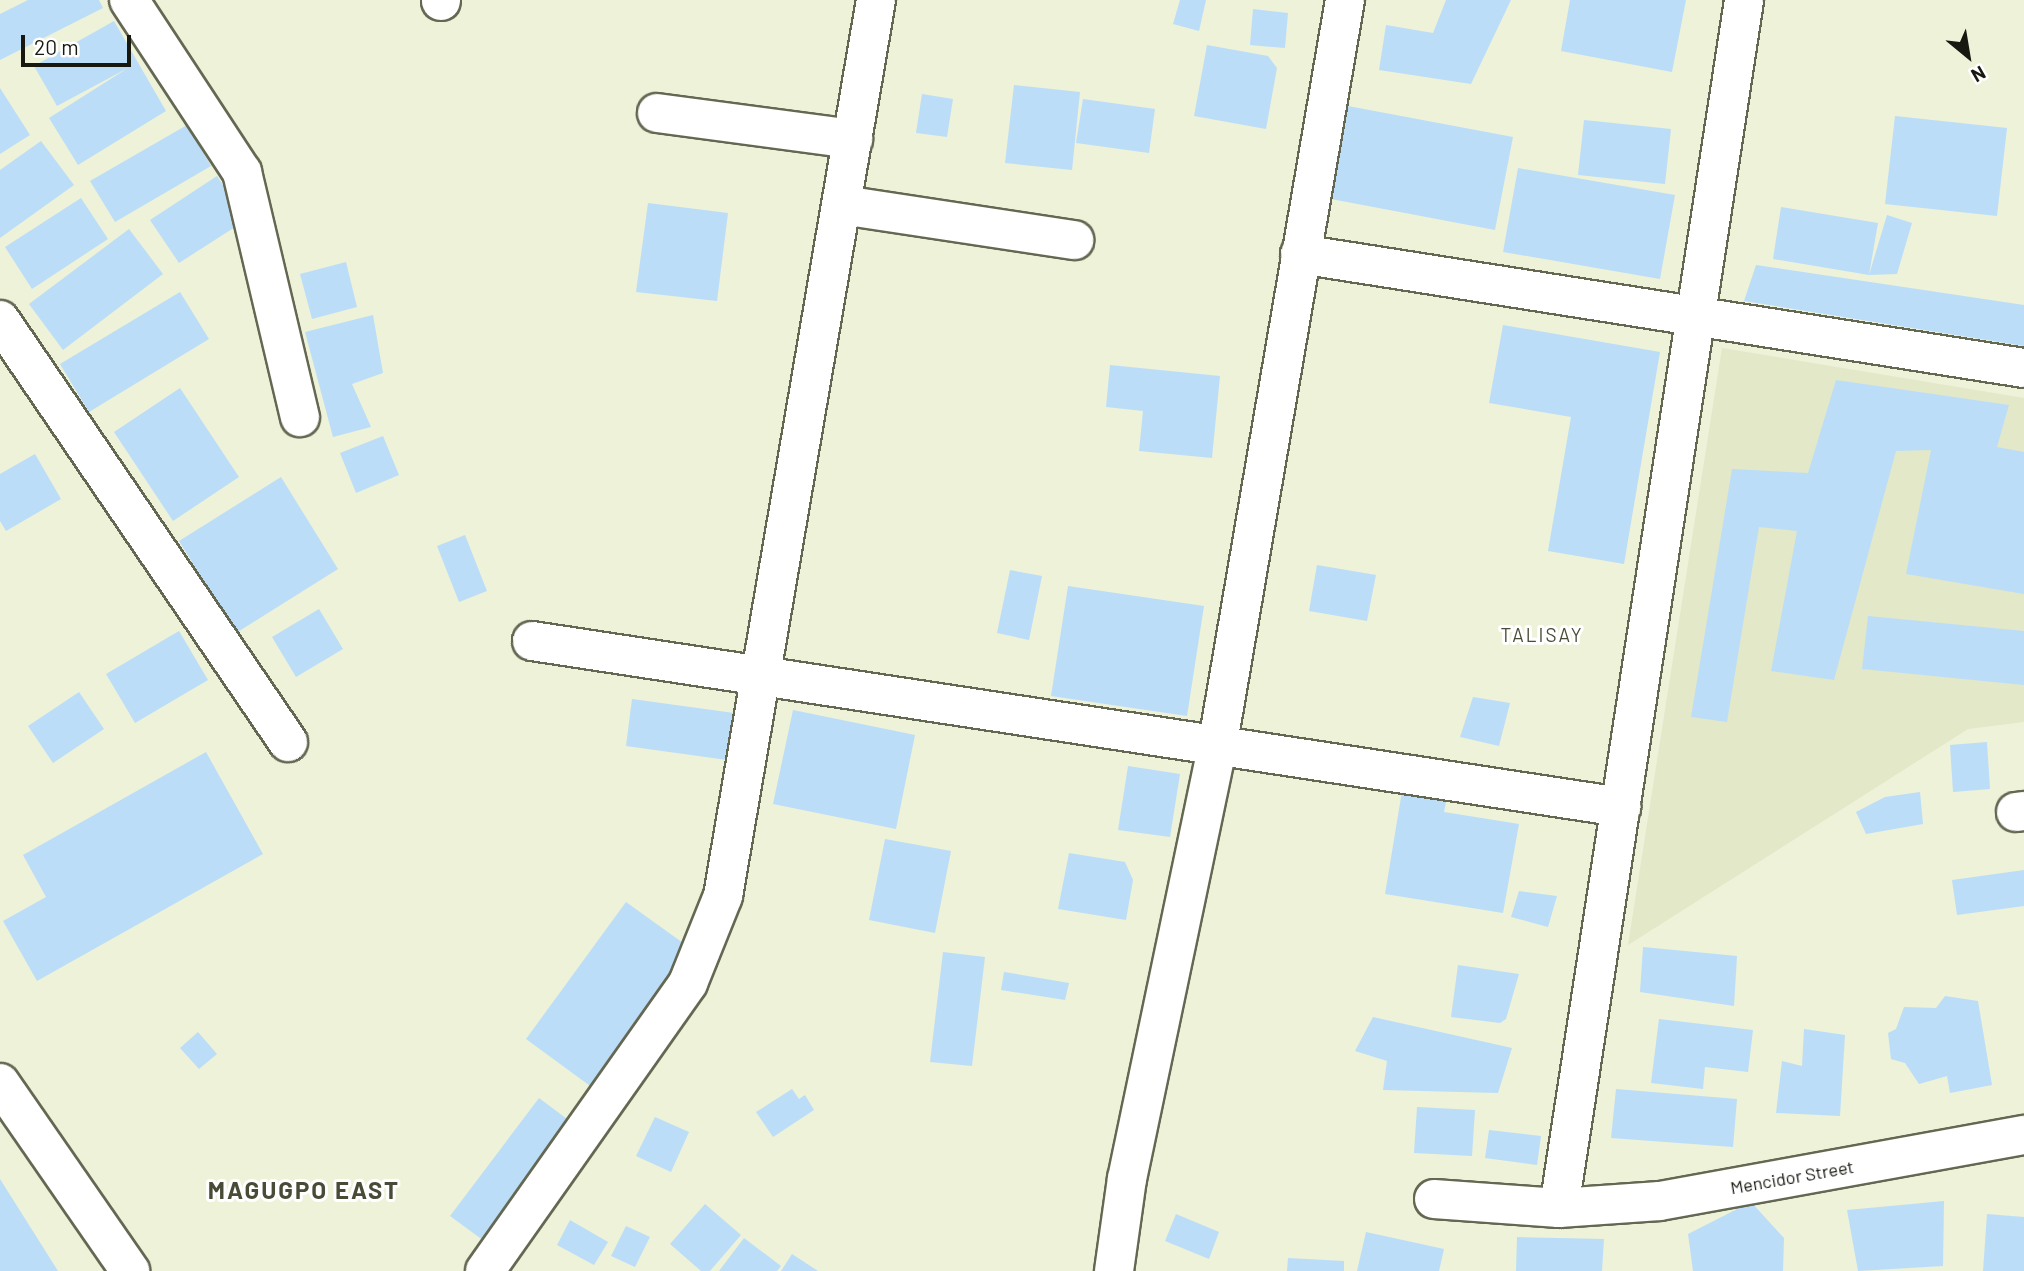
<!DOCTYPE html>
<style>
body{margin:0}
#map{position:relative;width:2024px;height:1271px;overflow:hidden;background:#edf2d9;font-family:Barlow,sans-serif}
div>[style]{position:absolute}
.built>*{inset:0;background:#e2e8c8}
.building>*{inset:0;background:#bcddf8}
.roads{filter:drop-shadow(2px 0 #646852) drop-shadow(-2px 0 #646852) drop-shadow(0 2px #646852) drop-shadow(0 -2px #646852)}
.minor>*{height:38px;margin:-19px;padding:0 19px;transform-origin:19px;border-radius:19px;background:#fff}
span{translate:-50% -50%;white-space:nowrap;text-align:center;line-height:1.15;-webkit-text-stroke:6px #fff;paint-order:stroke}
.street-label{font-size:18px;color:#171910}
.neighbourhood-label{font-size:19px;color:#484c37;letter-spacing:2px}
.district-label{font-size:24px;color:#484c37;font-weight:700;letter-spacing:2px}
.north{position:absolute;left:1933px;top:21px;width:70px;height:70px;-webkit-text-stroke:5px #fff;paint-order:stroke;rotate:150deg;font-size:19px;font-weight:700;line-height:28px;text-align:center;color:#171910}
.north::after{content:'';display:block;margin:auto;width:24px;height:32px;background:#171910;clip-path:polygon(50% 0,100% 100%,50% 72%,0 100%)}
.scale{position:absolute;left:21px;top:35px;width:110px;height:32px;box-sizing:border-box;border:4px solid #171910;border-top:0;padding-left:9px;font-size:21px;line-height:24px;white-space:nowrap;color:#171910;-webkit-text-stroke:5px #fff;paint-order:stroke}
</style>
<div id="map">
<div class="built">
<div style="clip-path:polygon(1722px 348px,2024px 398px,2024px 722px,1968px 729px,1628px 945px)"></div>
</div>
<div class="building">
<div style="clip-path:polygon(28px 0,99px 0,103px 8px,0 60px,0 14px)"></div>
<div style="clip-path:polygon(1180px 0,1206px 0,1199px 31px,1173px 24px)"></div>
<div style="clip-path:polygon(1446px 0,1511px 0,1471px 84px,1379px 70px,1386px 25px,1433px 33px)"></div>
<div style="clip-path:polygon(1570px 0,1686px 0,1672px 72px,1561px 51px)"></div>
<div style="clip-path:polygon(1253px 9px,1288px 13px,1285px 48px,1250px 45px)"></div>
<div style="clip-path:polygon(114px 21px,166px 111px,78px 165px,49px 118px,128px 68px,57px 106px,34px 66px)"></div>
<div style="clip-path:polygon(1207px 45px,1268px 56px,1277px 68px,1266px 129px,1194px 116px)"></div>
<div style="clip-path:polygon(1014px 85px,1080px 92px,1072px 170px,1005px 163px)"></div>
<div style="clip-path:polygon(0 88px,30px 135px,0 154px)"></div>
<div style="clip-path:polygon(922px 94px,953px 99px,947px 137px,916px 133px)"></div>
<div style="clip-path:polygon(1083px 99px,1155px 109px,1149px 153px,1076px 143px)"></div>
<div style="clip-path:polygon(1348px 106px,1513px 137px,1495px 230px,1331px 199px)"></div>
<div style="clip-path:polygon(1895px 116px,2007px 128px,1997px 216px,1885px 204px)"></div>
<div style="clip-path:polygon(1584px 120px,1671px 129px,1665px 184px,1578px 175px)"></div>
<div style="clip-path:polygon(187px 125px,211px 166px,115px 222px,90px 181px)"></div>
<div style="clip-path:polygon(41px 141px,74px 185px,0 238px,0 170px)"></div>
<div style="clip-path:polygon(1518px 168px,1675px 195px,1660px 279px,1503px 252px)"></div>
<div style="clip-path:polygon(217px 176px,246px 220px,179px 263px,150px 220px)"></div>
<div style="clip-path:polygon(81px 198px,108px 239px,32px 289px,5px 247px)"></div>
<div style="clip-path:polygon(648px 203px,728px 213px,717px 301px,636px 292px)"></div>
<div style="clip-path:polygon(1781px 207px,1878px 223px,1869px 275px,1887px 215px,1912px 223px,1897px 274px,1869px 275px,1773px 259px)"></div>
<div style="clip-path:polygon(129px 229px,163px 274px,63px 350px,29px 304px)"></div>
<div style="clip-path:polygon(346px 262px,357px 307px,312px 319px,300px 274px)"></div>
<div style="clip-path:polygon(1756px 265px,2024px 305px,2024px 346px,1744px 301px)"></div>
<div style="clip-path:polygon(180px 292px,209px 339px,89px 412px,60px 364px)"></div>
<div style="clip-path:polygon(373px 315px,383px 373px,352px 384px,371px 427px,333px 437px,305px 332px)"></div>
<div style="clip-path:polygon(1503px 325px,1660px 352px,1624px 564px,1548px 551px,1571px 417px,1489px 403px)"></div>
<div style="clip-path:polygon(1110px 365px,1220px 376px,1212px 458px,1139px 451px,1143px 411px,1106px 407px)"></div>
<div style="clip-path:polygon(1836px 380px,2009px 405px,1997px 447px,2024px 452px,2024px 594px,1906px 574px,1931px 450px,1896px 451px,1834px 680px,1771px 671px,1797px 531px,1759px 527px,1727px 722px,1691px 717px,1732px 469px,1808px 473px)"></div>
<div style="clip-path:polygon(180px 388px,239px 477px,173px 521px,114px 432px)"></div>
<div style="clip-path:polygon(383px 436px,399px 475px,356px 493px,340px 453px)"></div>
<div style="clip-path:polygon(35px 454px,61px 499px,6px 531px,0 521px,0 474px)"></div>
<div style="clip-path:polygon(281px 477px,338px 569px,236px 633px,179px 541px)"></div>
<div style="clip-path:polygon(465px 535px,487px 591px,459px 602px,437px 546px)"></div>
<div style="clip-path:polygon(1317px 565px,1376px 575px,1367px 621px,1309px 611px)"></div>
<div style="clip-path:polygon(1010px 570px,1042px 576px,1029px 640px,997px 633px)"></div>
<div style="clip-path:polygon(1068px 586px,1204px 606px,1187px 716px,1051px 696px)"></div>
<div style="clip-path:polygon(319px 609px,343px 649px,296px 677px,272px 637px)"></div>
<div style="clip-path:polygon(1868px 616px,2024px 631px,2024px 685px,1862px 669px)"></div>
<div style="clip-path:polygon(179px 631px,208px 680px,135px 723px,106px 674px)"></div>
<div style="clip-path:polygon(79px 692px,104px 729px,53px 763px,28px 726px)"></div>
<div style="clip-path:polygon(1473px 697px,1510px 703px,1499px 746px,1460px 737px)"></div>
<div style="clip-path:polygon(632px 699px,734px 713px,727px 760px,626px 746px)"></div>
<div style="clip-path:polygon(793px 710px,915px 735px,896px 829px,773px 804px)"></div>
<div style="clip-path:polygon(1987px 742px,1990px 789px,1953px 792px,1950px 745px)"></div>
<div style="clip-path:polygon(206px 752px,263px 854px,37px 981px,3px 921px,46px 897px,23px 855px)"></div>
<div style="clip-path:polygon(1128px 766px,1180px 774px,1170px 837px,1118px 830px)"></div>
<div style="clip-path:polygon(1403px 785px,1448px 792px,1444px 812px,1519px 824px,1503px 913px,1385px 894px)"></div>
<div style="clip-path:polygon(1920px 792px,1923px 824px,1866px 834px,1856px 812px,1885px 797px)"></div>
<div style="clip-path:polygon(885px 839px,951px 851px,935px 933px,869px 920px)"></div>
<div style="clip-path:polygon(1069px 853px,1125px 862px,1133px 880px,1126px 920px,1058px 909px)"></div>
<div style="clip-path:polygon(2024px 870px,2024px 906px,1957px 915px,1952px 880px)"></div>
<div style="clip-path:polygon(1519px 891px,1557px 896px,1548px 927px,1511px 917px)"></div>
<div style="clip-path:polygon(626px 902px,697px 953px,597px 1091px,526px 1039px)"></div>
<div style="clip-path:polygon(1643px 947px,1737px 956px,1734px 1006px,1640px 992px)"></div>
<div style="clip-path:polygon(943px 952px,985px 957px,972px 1066px,930px 1062px)"></div>
<div style="clip-path:polygon(1458px 965px,1519px 974px,1506px 1019px,1500px 1023px,1451px 1017px)"></div>
<div style="clip-path:polygon(1004px 972px,1069px 983px,1065px 1000px,1001px 990px)"></div>
<div style="clip-path:polygon(1945px 996px,1978px 1001px,1992px 1085px,1950px 1093px,1947px 1076px,1919px 1084px,1905px 1063px,1891px 1059px,1888px 1033px,1896px 1029px,1904px 1007px,1936px 1008px)"></div>
<div style="clip-path:polygon(1373px 1017px,1512px 1048px,1498px 1093px,1383px 1090px,1387px 1061px,1355px 1051px)"></div>
<div style="clip-path:polygon(1659px 1019px,1753px 1030px,1748px 1072px,1705px 1067px,1703px 1089px,1651px 1083px)"></div>
<div style="clip-path:polygon(1804px 1029px,1845px 1035px,1840px 1116px,1776px 1113px,1782px 1061px,1802px 1066px)"></div>
<div style="clip-path:polygon(198px 1032px,217px 1054px,199px 1069px,180px 1048px)"></div>
<div style="clip-path:polygon(792px 1089px,799px 1099px,805px 1095px,814px 1110px,773px 1137px,756px 1112px)"></div>
<div style="clip-path:polygon(1616px 1089px,1737px 1099px,1733px 1147px,1611px 1138px)"></div>
<div style="clip-path:polygon(539px 1098px,583px 1131px,495px 1249px,450px 1216px)"></div>
<div style="clip-path:polygon(1417px 1107px,1475px 1110px,1472px 1156px,1414px 1153px)"></div>
<div style="clip-path:polygon(655px 1117px,689px 1132px,671px 1172px,636px 1156px)"></div>
<div style="clip-path:polygon(1489px 1130px,1541px 1136px,1537px 1165px,1485px 1158px)"></div>
<div style="clip-path:polygon(0 1179px,58px 1271px,0 1271px)"></div>
<div style="clip-path:polygon(1944px 1201px,1943px 1266px,1858px 1271px,1847px 1210px)"></div>
<div style="clip-path:polygon(1751px 1202px,1784px 1238px,1783px 1271px,1693px 1271px,1688px 1234px)"></div>
<div style="clip-path:polygon(705px 1204px,741px 1235px,710px 1271px,701px 1271px,670px 1244px)"></div>
<div style="clip-path:polygon(1176px 1214px,1219px 1232px,1209px 1259px,1165px 1241px)"></div>
<div style="clip-path:polygon(1987px 1214px,2024px 1217px,2024px 1271px,1983px 1271px)"></div>
<div style="clip-path:polygon(570px 1220px,608px 1242px,594px 1265px,557px 1245px)"></div>
<div style="clip-path:polygon(626px 1226px,650px 1237px,635px 1267px,611px 1256px)"></div>
<div style="clip-path:polygon(1366px 1232px,1444px 1249px,1439px 1271px,1357px 1271px)"></div>
<div style="clip-path:polygon(1517px 1237px,1604px 1239px,1602px 1271px,1516px 1271px)"></div>
<div style="clip-path:polygon(744px 1238px,781px 1266px,777px 1271px,719px 1271px)"></div>
<div style="clip-path:polygon(792px 1254px,818px 1271px,781px 1271px)"></div>
<div style="clip-path:polygon(1288px 1258px,1344px 1261px,1344px 1271px,1287px 1271px)"></div>
</div>
<div class="roads">
<div class="minor">
<div style="left:129px;top:0;width:206px;rotate:56.7deg"></div>
<div style="left:242px;top:172px;width:252px;rotate:76.7deg"></div>
<div style="left:441px;top:1px;width:1px;rotate:-90deg"></div>
<div style="left:657px;top:113px;width:198px;rotate:7.6deg"></div>
<div style="left:842px;top:205px;width:235px;rotate:8.6deg"></div>
<div style="left:1300px;top:254px;width:733px;rotate:8.95deg"></div>
<div style="left:0;top:320px;width:511px;rotate:55.69deg"></div>
<div style="left:532px;top:641px;width:1102px;rotate:8.67deg"></div>
<div style="left:2016px;top:812px;width:8px;rotate:-7deg"></div>
<div style="left:0;top:1083px;width:229px;rotate:55.3deg"></div>
<div style="left:1434px;top:1199px;width:125px;rotate:4.1deg"></div>
<div style="left:1559px;top:1208px;width:101px;rotate:-4deg"></div>
<div style="left:1660px;top:1201px;width:370px;rotate:-10.3deg"></div>
<div style="left:1559px;top:1208px;width:1222px;rotate:-81.29deg"></div>
<div style="left:485px;top:1271px;width:352px;rotate:-54.8deg"></div>
<div style="left:688px;top:983px;width:94px;rotate:-68.1deg"></div>
<div style="left:723px;top:896px;width:909px;rotate:-80.31deg"></div>
<div style="left:1114px;top:1271px;width:93px;rotate:-82deg"></div>
<div style="left:1127px;top:1179px;width:440px;rotate:-78.2deg"></div>
<div style="left:1217px;top:748px;width:759px;rotate:-80.29deg"></div>
</div>
</div>
<div class="street-label">
<span style="left:1792px;top:1177px;rotate:-10deg">Mencidor Street</span>
</div>
<div class="neighbourhood-label">
<span style="left:1542px;top:635px">TALISAY</span>
</div>
<div class="district-label">
<span style="left:304px;top:1190px">MAGUGPO EAST</span>
</div>
<div class="north">N</div>
<div class="scale">20 m</div>
</div>
